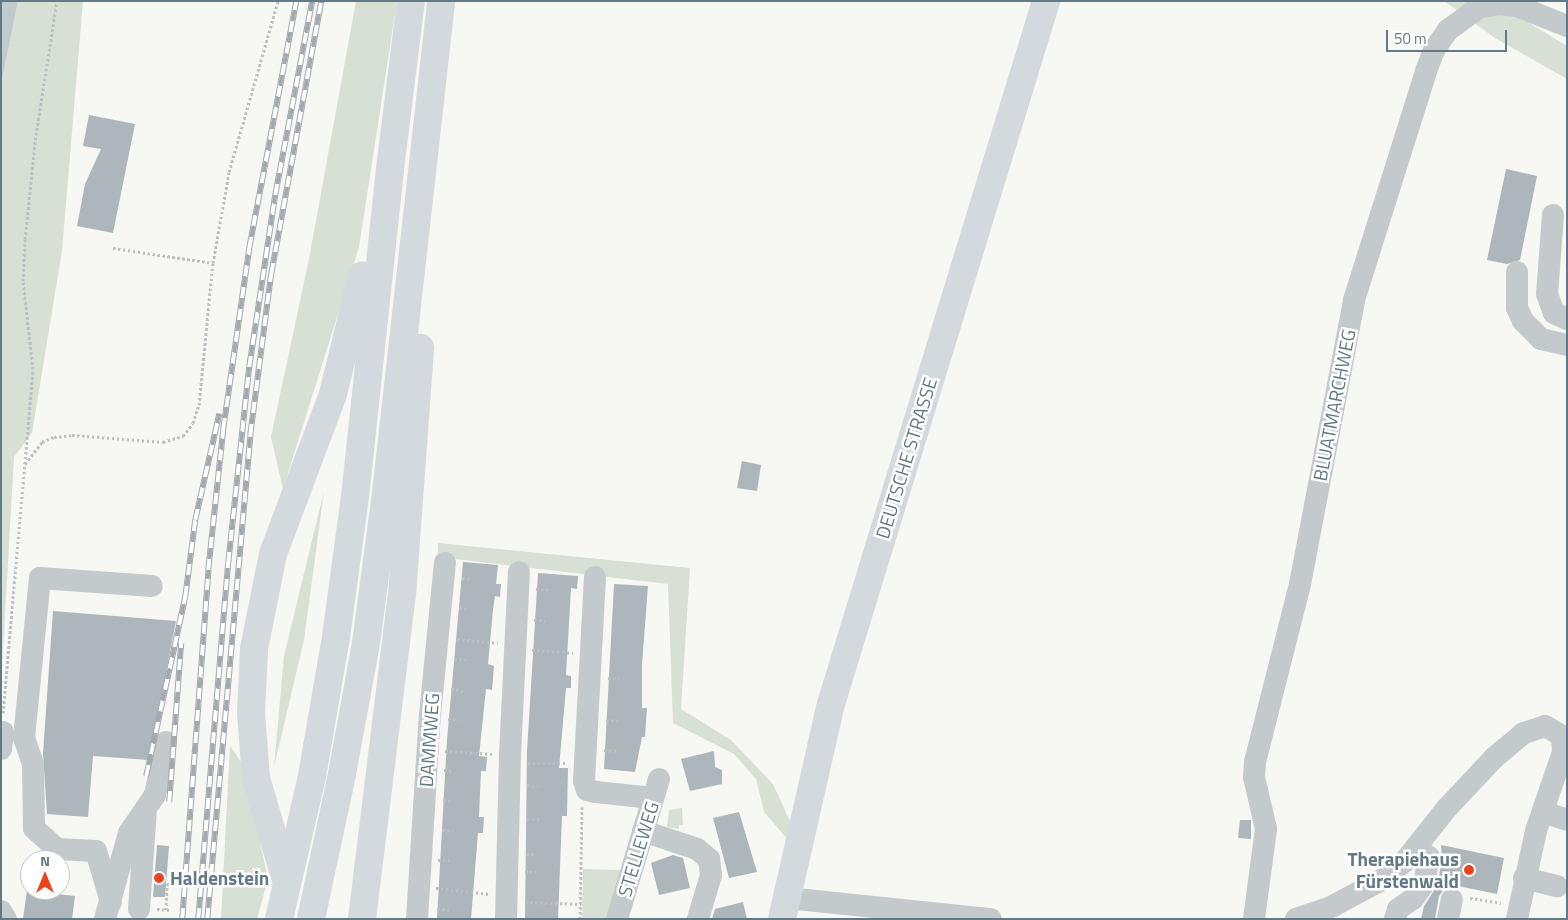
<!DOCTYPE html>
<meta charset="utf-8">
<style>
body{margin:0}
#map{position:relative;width:1568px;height:920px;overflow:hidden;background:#f7f7f3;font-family:"Titillium Web",sans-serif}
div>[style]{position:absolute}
.green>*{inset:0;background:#d8dfd4}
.water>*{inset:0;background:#bdcace}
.building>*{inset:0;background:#adb6bb}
.path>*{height:3px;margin-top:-1.5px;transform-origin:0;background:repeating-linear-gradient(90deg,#bdc0c2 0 2.5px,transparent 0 5px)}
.minor>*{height:22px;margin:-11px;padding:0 11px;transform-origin:11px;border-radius:11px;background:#c4c9cb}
.major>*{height:28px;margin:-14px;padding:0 14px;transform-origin:14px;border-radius:14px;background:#d4d9dd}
.highway>*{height:28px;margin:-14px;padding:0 14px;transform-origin:14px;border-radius:14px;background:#d4d9dd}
.rail>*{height:5.5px;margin-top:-2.75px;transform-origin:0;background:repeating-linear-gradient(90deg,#fff 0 11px,#a2aaaf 0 22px);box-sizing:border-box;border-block:1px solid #a2aaaf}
.dots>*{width:14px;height:14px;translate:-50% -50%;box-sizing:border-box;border:2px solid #fff;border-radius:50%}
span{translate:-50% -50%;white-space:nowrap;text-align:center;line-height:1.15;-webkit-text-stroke:5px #fff;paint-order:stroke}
.street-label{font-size:19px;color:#647986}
.poi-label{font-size:19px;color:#647986;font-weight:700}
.right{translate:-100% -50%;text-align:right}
.left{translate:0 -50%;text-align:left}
.frame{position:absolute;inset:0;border:2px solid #647986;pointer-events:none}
.north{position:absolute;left:20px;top:850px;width:50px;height:50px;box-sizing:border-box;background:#fff;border:1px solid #c1c9cf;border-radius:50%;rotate:0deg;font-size:14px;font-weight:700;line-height:20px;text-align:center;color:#647986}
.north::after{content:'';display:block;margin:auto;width:18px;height:22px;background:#ed421e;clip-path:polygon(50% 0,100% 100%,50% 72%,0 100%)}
.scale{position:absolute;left:1386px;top:30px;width:121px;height:22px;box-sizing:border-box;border:2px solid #647986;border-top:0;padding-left:6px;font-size:15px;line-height:18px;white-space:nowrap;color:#647986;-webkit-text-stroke:4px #fff;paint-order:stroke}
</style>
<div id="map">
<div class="green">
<div style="clip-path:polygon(18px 1px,83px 1px,62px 251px,32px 433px,14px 457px,1px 685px,1px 85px)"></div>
<div style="clip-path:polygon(356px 1px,397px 1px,359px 247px,283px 489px,271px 437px,309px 259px)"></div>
<div style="clip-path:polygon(1444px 1px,1493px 1px,1567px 46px,1567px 79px,1495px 38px)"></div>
<div style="clip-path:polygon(324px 491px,304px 640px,274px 767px,284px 656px)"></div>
<div style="clip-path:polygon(438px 543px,690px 568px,681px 709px,731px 740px,773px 784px,794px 830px,790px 842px,764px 812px,756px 779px,734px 754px,673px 723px,668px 584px,438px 557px)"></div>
<div style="clip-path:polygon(230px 746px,244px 766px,268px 879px,257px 919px,221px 919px)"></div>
<div style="clip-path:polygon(682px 808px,683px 825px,679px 825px,679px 829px,667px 827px,669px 810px)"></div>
<div style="clip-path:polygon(583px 869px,620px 870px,607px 919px,582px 919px)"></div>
</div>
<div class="water">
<div style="clip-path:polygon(1px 1px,18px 1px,1px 85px)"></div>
</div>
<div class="building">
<div style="clip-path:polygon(89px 115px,135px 124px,113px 233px,77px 226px,85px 184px,101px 149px,83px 146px)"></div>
<div style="clip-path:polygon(1506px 169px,1537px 176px,1520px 260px,1507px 264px,1487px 260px)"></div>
<div style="clip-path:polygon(742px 461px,761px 465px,757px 491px,737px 488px)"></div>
<div style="clip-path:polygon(463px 562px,498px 565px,496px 584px,501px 584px,500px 597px,495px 596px,493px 610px,488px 664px,494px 666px,492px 690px,486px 689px,479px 756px,487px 757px,486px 771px,481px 771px,479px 817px,484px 817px,483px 833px,478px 833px,471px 919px,437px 919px,447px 740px)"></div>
<div style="clip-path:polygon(538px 573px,578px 576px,577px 589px,571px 588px,566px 675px,571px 676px,571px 688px,566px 688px,559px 768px,568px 768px,567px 816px,562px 816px,558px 919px,525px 919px,527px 751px)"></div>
<div style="clip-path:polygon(614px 584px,648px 586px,642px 664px,642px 708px,647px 708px,645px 737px,642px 737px,635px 772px,604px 769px)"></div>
<div style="clip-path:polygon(53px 611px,176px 621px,149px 760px,93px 756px,88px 817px,47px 814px,43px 753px)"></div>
<div style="clip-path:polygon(714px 751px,715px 767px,722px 770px,722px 784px,690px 791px,681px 759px)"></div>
<div style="clip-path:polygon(739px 812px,757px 872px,729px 878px,713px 818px)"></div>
<div style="clip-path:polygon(1240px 820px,1251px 820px,1251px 839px,1238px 838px)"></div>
<div style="clip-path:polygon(157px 845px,169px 846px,165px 897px,153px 897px)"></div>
<div style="clip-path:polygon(1441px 845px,1504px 858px,1497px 894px,1448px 884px,1439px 896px,1435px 919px,1421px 919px,1424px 906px,1437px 886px,1442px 859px)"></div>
<div style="clip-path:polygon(673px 855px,683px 858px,690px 888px,659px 895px,651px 863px)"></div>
<div style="clip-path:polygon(27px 890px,48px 890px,48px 893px,75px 896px,72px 919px,23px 919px)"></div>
<div style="clip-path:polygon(743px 902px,747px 919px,712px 919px,715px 909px)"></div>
</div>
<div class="path">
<div style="left:113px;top:248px;width:101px;rotate:8.5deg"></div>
<div style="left:25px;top:464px;width:28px;rotate:-52deg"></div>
<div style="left:42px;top:442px;width:13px;rotate:-23deg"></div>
<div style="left:54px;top:437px;width:18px;rotate:-6deg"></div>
<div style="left:72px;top:435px;width:91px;rotate:4.4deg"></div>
<div style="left:163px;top:442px;width:21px;rotate:-17deg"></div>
<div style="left:183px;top:436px;width:16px;rotate:-52deg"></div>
<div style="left:193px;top:423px;width:19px;rotate:-72deg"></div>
<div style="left:199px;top:405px;width:143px;rotate:-84.4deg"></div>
<div style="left:213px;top:263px;width:92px;rotate:-80deg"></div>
<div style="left:229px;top:172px;width:178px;rotate:-74deg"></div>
<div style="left:462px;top:578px;width:10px;rotate:6deg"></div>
<div style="left:536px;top:589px;width:13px;rotate:4deg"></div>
<div style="left:459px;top:608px;width:8px;rotate:7deg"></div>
<div style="left:534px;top:620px;width:11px;rotate:5deg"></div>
<div style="left:457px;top:639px;width:41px;rotate:5.6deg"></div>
<div style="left:532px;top:650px;width:41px;rotate:4.2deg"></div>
<div style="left:454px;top:659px;width:13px;rotate:4deg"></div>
<div style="left:608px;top:678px;width:11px;rotate:5deg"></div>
<div style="left:451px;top:689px;width:13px;rotate:9deg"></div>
<div style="left:3px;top:713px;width:345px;rotate:-85deg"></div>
<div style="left:33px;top:369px;width:89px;rotate:-96.5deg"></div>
<div style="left:23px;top:281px;width:42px;rotate:-87.3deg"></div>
<div style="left:25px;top:239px;width:105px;rotate:-84deg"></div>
<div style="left:36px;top:135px;width:136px;rotate:-81.1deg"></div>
<div style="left:448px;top:719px;width:11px;rotate:5deg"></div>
<div style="left:606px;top:720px;width:14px;rotate:4deg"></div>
<div style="left:604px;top:750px;width:14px;rotate:4deg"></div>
<div style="left:445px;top:751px;width:47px;rotate:3.7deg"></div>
<div style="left:528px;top:763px;width:38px"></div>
<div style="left:444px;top:770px;width:9px;rotate:6deg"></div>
<div style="left:527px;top:785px;width:11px;rotate:5deg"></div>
<div style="left:443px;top:800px;width:10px;rotate:6deg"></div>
<div style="left:527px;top:819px;width:12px"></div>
<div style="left:442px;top:830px;width:11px;rotate:5deg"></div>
<div style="left:526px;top:854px;width:10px"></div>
<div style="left:438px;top:860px;width:12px"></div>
<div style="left:525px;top:872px;width:11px"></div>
<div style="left:436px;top:888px;width:54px;rotate:6.3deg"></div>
<div style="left:1470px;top:898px;width:31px;rotate:9deg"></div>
<div style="left:525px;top:902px;width:56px;rotate:2deg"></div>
<div style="left:157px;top:909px;width:12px;rotate:5deg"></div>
<div style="left:437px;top:909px;width:12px;rotate:5deg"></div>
<div style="left:166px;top:910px;width:26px;rotate:-88deg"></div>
<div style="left:167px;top:884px;width:14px;rotate:4deg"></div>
<div style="left:580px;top:919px;width:112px;rotate:-89deg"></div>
</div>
<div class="minor">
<div style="left:1553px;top:215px;width:79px;rotate:94.3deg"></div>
<div style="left:1547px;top:294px;width:20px;rotate:70deg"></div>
<div style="left:1554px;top:313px;width:14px;rotate:25deg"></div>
<div style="left:1517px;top:272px;width:36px;rotate:90deg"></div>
<div style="left:1517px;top:308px;width:14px;rotate:65deg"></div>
<div style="left:1523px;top:321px;width:25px;rotate:45deg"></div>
<div style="left:1541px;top:339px;width:27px;rotate:13deg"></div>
<div style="left:595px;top:577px;width:204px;rotate:93.1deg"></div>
<div style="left:584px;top:781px;width:9px;rotate:72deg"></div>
<div style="left:587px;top:790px;width:9px;rotate:13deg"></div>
<div style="left:596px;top:792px;width:57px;rotate:6deg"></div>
<div style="left:1px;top:749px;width:17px;rotate:-83deg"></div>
<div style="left:1543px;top:812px;width:25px;rotate:18deg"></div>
<div style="left:643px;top:831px;width:57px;rotate:18.4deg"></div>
<div style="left:697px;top:849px;width:16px;rotate:40deg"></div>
<div style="left:709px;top:859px;width:16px;rotate:83deg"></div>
<div style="left:711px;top:875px;width:46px;rotate:106.5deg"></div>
<div style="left:1524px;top:878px;width:34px;rotate:14deg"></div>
<div style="left:787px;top:898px;width:205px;rotate:5.9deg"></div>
<div style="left:111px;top:902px;width:53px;rotate:-106.4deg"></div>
<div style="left:96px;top:851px;width:39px;rotate:-177deg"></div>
<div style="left:57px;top:849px;width:31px;rotate:-138deg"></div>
<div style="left:34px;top:828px;width:64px;rotate:-90.9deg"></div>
<div style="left:33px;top:764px;width:28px;rotate:-109deg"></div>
<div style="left:24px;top:738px;width:161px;rotate:-84.3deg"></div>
<div style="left:40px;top:578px;width:112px;rotate:4.1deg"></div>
<div style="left:139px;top:909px;width:100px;rotate:-86deg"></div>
<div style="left:1px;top:911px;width:9px;rotate:58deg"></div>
<div style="left:105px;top:919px;width:89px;rotate:-74.4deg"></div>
<div style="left:129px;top:833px;width:46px;rotate:-55.6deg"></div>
<div style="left:155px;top:795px;width:54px;rotate:-78.3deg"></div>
<div style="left:417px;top:919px;width:204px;rotate:-86.4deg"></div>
<div style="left:430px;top:715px;width:153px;rotate:-84.4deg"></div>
<div style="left:506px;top:919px;width:164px;rotate:-88.6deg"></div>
<div style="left:510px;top:755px;width:183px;rotate:-87.2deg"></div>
<div style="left:617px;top:919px;width:146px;rotate:-73.3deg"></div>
<div style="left:1254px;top:919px;width:91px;rotate:-82.4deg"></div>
<div style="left:1266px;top:829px;width:53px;rotate:-103deg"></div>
<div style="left:1254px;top:777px;width:15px;rotate:-86deg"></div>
<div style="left:1255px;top:762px;width:184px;rotate:-75.8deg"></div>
<div style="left:1300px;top:584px;width:289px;rotate:-79.2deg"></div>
<div style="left:1354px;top:300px;width:240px;rotate:-72.5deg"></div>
<div style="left:1426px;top:71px;width:22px;rotate:-69deg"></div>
<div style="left:1434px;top:50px;width:24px;rotate:-55deg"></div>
<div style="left:1448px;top:30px;width:37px;rotate:-36deg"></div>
<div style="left:1478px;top:8px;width:20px;rotate:-11deg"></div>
<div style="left:1498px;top:4px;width:19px;rotate:6deg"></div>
<div style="left:1517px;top:6px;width:54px;rotate:21.8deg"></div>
<div style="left:1296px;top:919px;width:39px;rotate:-19deg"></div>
<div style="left:1333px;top:906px;width:59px;rotate:-28.3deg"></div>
<div style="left:1385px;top:878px;width:25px;rotate:-40deg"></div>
<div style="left:1404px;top:862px;width:69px;rotate:-51.5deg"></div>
<div style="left:1447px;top:808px;width:69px;rotate:-46.8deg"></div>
<div style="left:1494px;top:758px;width:39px;rotate:-40deg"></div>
<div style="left:1524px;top:733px;width:22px;rotate:-18deg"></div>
<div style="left:1545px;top:726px;width:20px;rotate:30deg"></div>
<div style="left:1562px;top:736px;width:16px;rotate:86deg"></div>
<div style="left:1563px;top:752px;width:83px;rotate:108.9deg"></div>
<div style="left:1536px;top:831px;width:90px;rotate:102.2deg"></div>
<div style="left:1395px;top:919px;width:10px;rotate:-73deg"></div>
<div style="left:1398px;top:909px;width:18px;rotate:-34deg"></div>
<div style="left:1413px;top:899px;width:19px;rotate:-54deg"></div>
<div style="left:1424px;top:884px;width:27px;rotate:-80deg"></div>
<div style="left:1429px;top:857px;width:16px;rotate:-145deg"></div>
<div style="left:1448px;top:919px;width:20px;rotate:-79deg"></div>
</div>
<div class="major">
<div style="left:782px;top:919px;width:221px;rotate:-77.2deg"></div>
<div style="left:831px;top:704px;width:735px;rotate:-72.99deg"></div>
</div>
<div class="highway">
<div style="left:287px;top:884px;width:110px;rotate:-106.3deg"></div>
<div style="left:256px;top:778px;width:65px;rotate:-94.4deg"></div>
<div style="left:251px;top:713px;width:64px;rotate:-87.3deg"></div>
<div style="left:254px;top:649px;width:97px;rotate:-78.7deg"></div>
<div style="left:273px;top:554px;width:171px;rotate:-69.4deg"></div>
<div style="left:333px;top:394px;width:122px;rotate:-76.2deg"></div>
<div style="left:279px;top:919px;width:147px;rotate:-77deg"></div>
<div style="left:312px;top:776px;width:141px;rotate:-80.2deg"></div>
<div style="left:336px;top:637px;width:141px;rotate:-82.3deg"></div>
<div style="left:355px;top:497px;width:330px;rotate:-83.9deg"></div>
<div style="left:390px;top:169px;width:169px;rotate:-82.9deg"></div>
<div style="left:311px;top:919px;width:148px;rotate:-77.9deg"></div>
<div style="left:342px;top:774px;width:133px;rotate:-79.6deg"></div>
<div style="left:366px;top:643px;width:151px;rotate:-82.4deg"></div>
<div style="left:386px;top:493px;width:495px;rotate:-83.6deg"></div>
<div style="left:362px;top:919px;width:326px;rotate:-83deg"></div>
<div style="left:402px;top:595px;width:248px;rotate:-85.8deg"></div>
</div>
<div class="rail">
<div style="left:146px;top:776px;width:183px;rotate:-77.7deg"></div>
<div style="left:185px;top:597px;width:78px;rotate:-82.6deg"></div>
<div style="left:195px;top:520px;width:109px;rotate:-77.2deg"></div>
<div style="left:169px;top:802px;width:159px;rotate:-85.7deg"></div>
<div style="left:182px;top:919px;width:350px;rotate:-85.7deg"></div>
<div style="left:208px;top:570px;width:142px;rotate:-83.9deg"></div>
<div style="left:223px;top:429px;width:183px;rotate:-81.8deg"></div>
<div style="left:249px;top:248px;width:251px;rotate:-79.2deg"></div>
<div style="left:198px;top:919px;width:357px;rotate:-85.2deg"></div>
<div style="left:228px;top:563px;width:197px;rotate:-83.9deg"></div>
<div style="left:249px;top:367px;width:174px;rotate:-81.4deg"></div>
<div style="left:275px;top:195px;width:197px;rotate:-79.2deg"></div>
<div style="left:207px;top:919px;width:486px;rotate:-84.9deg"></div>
<div style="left:250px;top:435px;width:162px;rotate:-82.6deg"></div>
<div style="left:271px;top:274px;width:278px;rotate:-79.6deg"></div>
</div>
<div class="dots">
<div style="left:1469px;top:870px;background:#ed421e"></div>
<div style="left:159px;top:878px;background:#ed421e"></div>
</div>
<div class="street-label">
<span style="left:1334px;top:405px;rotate:-79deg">BLUATMARCHWEG</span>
<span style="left:906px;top:458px;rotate:-73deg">DEUTSCHE STRASSE</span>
<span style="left:429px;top:740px;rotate:-86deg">DAMMWEG</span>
<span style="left:638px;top:849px;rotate:-73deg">STELLEWEG</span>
</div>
<div class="poi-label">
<span class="right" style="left:1459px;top:870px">Therapiehaus<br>Fürstenwald</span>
<span class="left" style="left:170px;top:878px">Haldenstein</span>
</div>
<div class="frame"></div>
<div class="north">N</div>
<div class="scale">50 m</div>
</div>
